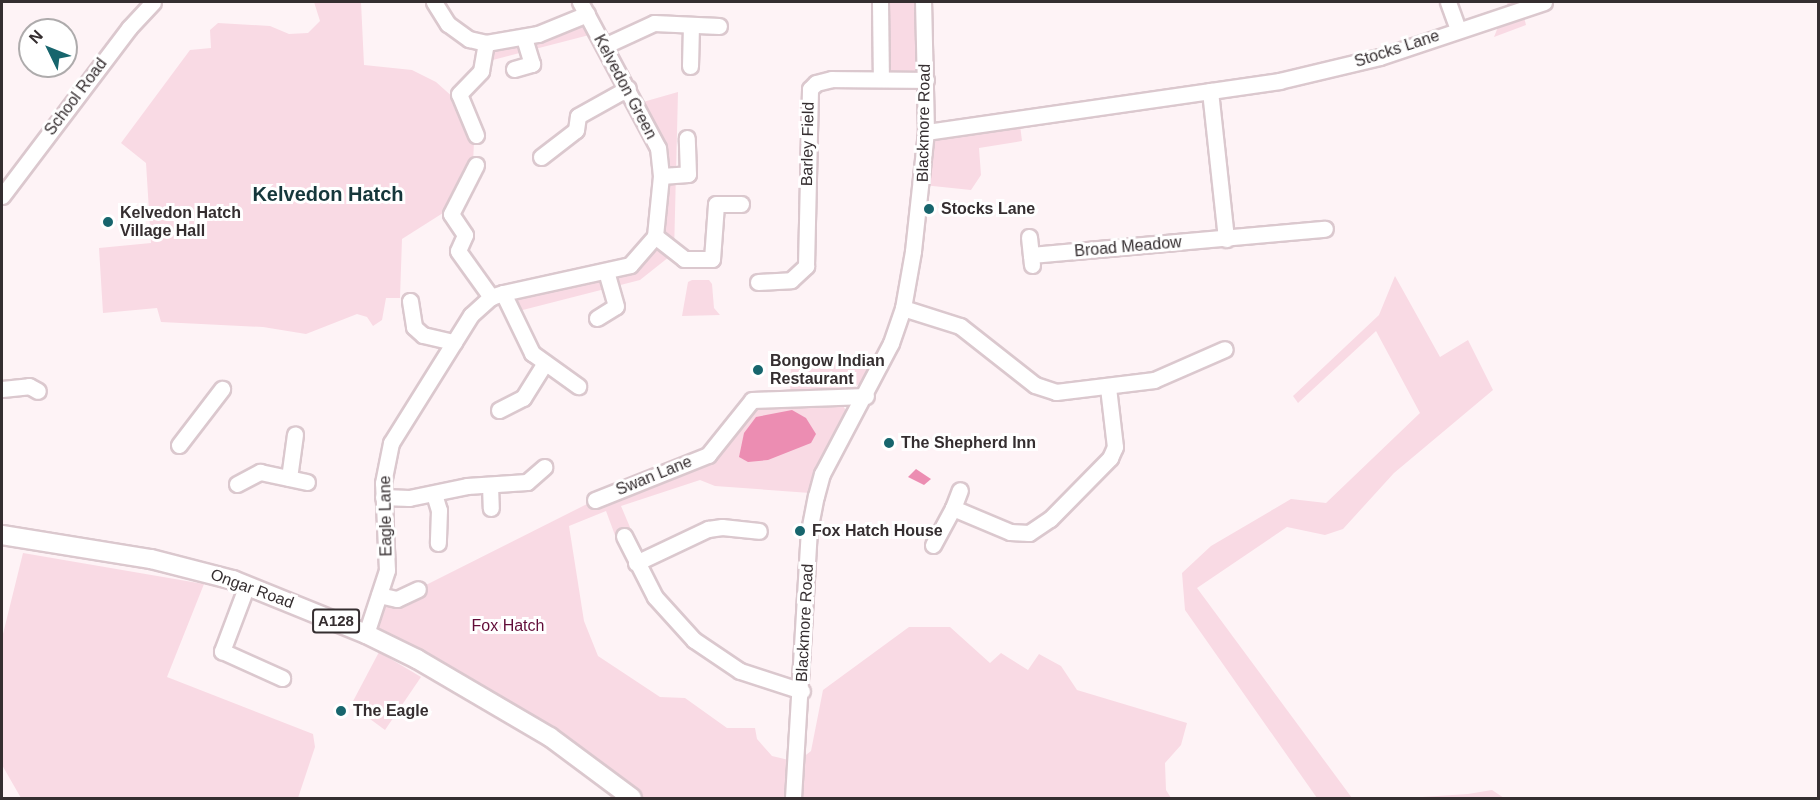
<!DOCTYPE html>
<style>
body{margin:0}
#map{position:relative;width:1820px;height:800px;overflow:hidden;background:#fef3f6;font-family:Arial,sans-serif}
div>[style]{position:absolute}
.green>*{inset:0;background:#f9dae4}
.water>*{inset:0;background:#ec8db2}
.roads{filter:drop-shadow(2px 0 #dbc8ce) drop-shadow(-2px 0 #dbc8ce) drop-shadow(0 2px #dbc8ce) drop-shadow(0 -2px #dbc8ce)}
.minor>*{height:15px;margin:-7.5px;padding:0 7.5px;transform-origin:7.5px;border-radius:7.5px;background:#fff}
.major>*{height:18px;margin:-9px;padding:0 9px;transform-origin:9px;border-radius:9px;background:#fff}
.dots>*{width:16px;height:16px;translate:-50% -50%;box-sizing:border-box;border:3px solid #fff;border-radius:50%}
span{translate:-50% -50%;white-space:nowrap;text-align:center;line-height:1.15;-webkit-text-stroke:6px #fff;paint-order:stroke}
.shield-label span{padding:2px 4px;background:#fff;border:2px solid;border-radius:4px;-webkit-text-stroke-width:0}
.shield-label{font-size:15px;color:#352e30;font-weight:700}
.street-label{font-size:16px;color:#352e30}
.poi-label{font-size:16px;color:#352e30;font-weight:700}
.left{translate:0 -50%;text-align:left}
.park-label{font-size:16px;color:#620d39}
.quarter-label{font-size:20px;color:#15373b;font-weight:700}
.frame{position:absolute;inset:0;border:3px solid #352e30;pointer-events:none}
.north{position:absolute;left:18px;top:18px;width:60px;height:60px;box-sizing:border-box;background:#fff;border:2px solid #aeabac;border-radius:50%;rotate:313deg;font-size:16px;font-weight:700;line-height:24px;text-align:center;color:#352e30}
.north::after{content:'';display:block;margin:auto;width:21px;height:27px;background:#17656d;clip-path:polygon(50% 0,100% 100%,50% 72%,0 100%)}
</style>
<div id="map">
<div class="green">
<div style="clip-path:polygon(314px 2px,361px 2px,364px 65px,412px 70px,436px 82px,455px 99px,474px 142px,473px 163px,454px 206px,402px 239px,400px 298px,386px 298px,382px 320px,373px 326px,367px 317px,357px 314px,306px 334px,263px 327px,161px 322px,157px 308px,103px 313px,99px 248px,151px 243px,146px 163px,121px 143px,190px 50px,211px 48px,210px 30px,218px 23px,270px 26px,289px 34px,308px 33px,320px 21px)"></div>
<div style="clip-path:polygon(880px 2px,923px 2px,926px 80px,881px 79px)"></div>
<div style="clip-path:polygon(1508px 2px,1545px 2px,1545px 11px,1524px 17px,1526px 25px,1494px 37px)"></div>
<div style="clip-path:polygon(587px 14px,597px 33px,485px 62px,486px 43px)"></div>
<div style="clip-path:polygon(678px 92px,674px 253px,640px 280px,511px 313px,503px 293px,612px 271px,647px 250px,661px 176px,636px 104px)"></div>
<div style="clip-path:polygon(1019px 117px,1022px 141px,979px 148px,981px 175px,971px 190px,923px 185px,926px 132px)"></div>
<div style="clip-path:polygon(1395px 276px,1440px 357px,1468px 340px,1493px 390px,1394px 473px,1343px 529px,1325px 535px,1287px 527px,1197px 588px,1352px 798px,1317px 798px,1185px 610px,1182px 573px,1211px 546px,1291px 499px,1326px 503px,1420px 413px,1376px 331px,1298px 403px,1293px 396px,1379px 315px)"></div>
<div style="clip-path:polygon(692px 280px,709px 280px,712px 284px,714px 308px,720px 315px,682px 316px,688px 282px)"></div>
<div style="clip-path:polygon(791px 358px,875px 361px,859px 384px,838px 398px,847px 412px,810px 493px,715px 486px,700px 480px,621px 506px,632px 532px,624px 536px,616px 538px,606px 511px,569px 526px,584px 621px,598px 656px,660px 697px,685px 698px,727px 728px,755px 728px,757px 739px,772px 756px,797px 762px,811px 751px,823px 690px,909px 627px,950px 627px,990px 663px,1001px 653px,1028px 670px,1039px 654px,1061px 666px,1077px 690px,1187px 723px,1181px 745px,1165px 763px,1166px 790px,1171px 798px,632px 798px,366px 634px,379px 595px,406px 595px,595px 500px,699px 458px,743px 407px,790px 400px)"></div>
<div style="clip-path:polygon(23px 553px,204px 584px,167px 677px,313px 734px,315px 747px,298px 798px,21px 798px,2px 765px,2px 638px)"></div>
<div style="clip-path:polygon(379px 652px,421px 677px,385px 730px,351px 705px)"></div>
<div style="clip-path:polygon(1492px 790px,1504px 798px,1407px 798px,1468px 794px)"></div>
</div>
<div class="water">
<div style="clip-path:polygon(792px 410px,806px 418px,816px 434px,811px 443px,768px 460px,748px 462px,739px 457px,744px 433px,756px 417px)"></div>
<div style="clip-path:polygon(916px 469px,931px 479px,924px 485px,908px 477px)"></div>
</div>
<div class="roads">
<div class="minor">
<div style="left:434px;top:2px;width:26px;rotate:58deg"></div>
<div style="left:448px;top:24px;width:26px;rotate:36deg"></div>
<div style="left:469px;top:39px;width:17px;rotate:13deg"></div>
<div style="left:486px;top:43px;width:53px;rotate:-9.8deg"></div>
<div style="left:538px;top:34px;width:53px;rotate:-22.2deg"></div>
<div style="left:880px;top:2px;width:77px;rotate:89.3deg"></div>
<div style="left:1448px;top:2px;width:29px;rotate:70deg"></div>
<div style="left:604px;top:46px;width:55px;rotate:-24.7deg"></div>
<div style="left:654px;top:23px;width:65px;rotate:2.6deg"></div>
<div style="left:690px;top:66px;width:41px;rotate:-88.6deg"></div>
<div style="left:514px;top:69px;width:19px;rotate:-16deg"></div>
<div style="left:532px;top:64px;width:28px;rotate:-107deg"></div>
<div style="left:1210px;top:91px;width:149px;rotate:83.8deg"></div>
<div style="left:926px;top:132px;width:357px;rotate:-8.2deg"></div>
<div style="left:1279px;top:81px;width:104px;rotate:-13.4deg"></div>
<div style="left:1380px;top:57px;width:173px;rotate:-18.5deg"></div>
<div style="left:476px;top:135px;width:44px;rotate:-112.5deg"></div>
<div style="left:459px;top:94px;width:32px;rotate:-46deg"></div>
<div style="left:481px;top:71px;width:28px;rotate:-80deg"></div>
<div style="left:541px;top:157px;width:44px;rotate:-37.6deg"></div>
<div style="left:576px;top:130px;width:14px;rotate:-82deg"></div>
<div style="left:578px;top:116px;width:57px;rotate:-29.2deg"></div>
<div style="left:476px;top:165px;width:55px;rotate:117deg"></div>
<div style="left:451px;top:214px;width:25px;rotate:56deg"></div>
<div style="left:465px;top:235px;width:17px;rotate:114deg"></div>
<div style="left:458px;top:251px;width:57px;rotate:54.3deg"></div>
<div style="left:661px;top:176px;width:27px;rotate:-4deg"></div>
<div style="left:688px;top:174px;width:36px;rotate:-92deg"></div>
<div style="left:2px;top:196px;width:211px;rotate:-52.9deg"></div>
<div style="left:129px;top:28px;width:35px;rotate:-47deg"></div>
<div style="left:655px;top:236px;width:37px;rotate:38deg"></div>
<div style="left:684px;top:259px;width:28px"></div>
<div style="left:712px;top:259px;width:55px;rotate:-85.8deg"></div>
<div style="left:716px;top:204px;width:25px"></div>
<div style="left:1029px;top:237px;width:18px;rotate:84deg"></div>
<div style="left:1032px;top:265px;width:10px;rotate:-96deg"></div>
<div style="left:1031px;top:255px;width:295px;rotate:-5.1deg"></div>
<div style="left:758px;top:282px;width:33px;rotate:-3deg"></div>
<div style="left:791px;top:280px;width:21px;rotate:-43deg"></div>
<div style="left:806px;top:266px;width:177px;rotate:-88.7deg"></div>
<div style="left:810px;top:89px;width:8px;rotate:-45deg"></div>
<div style="left:816px;top:83px;width:16px;rotate:-14deg"></div>
<div style="left:832px;top:79px;width:94px;rotate:0.6deg"></div>
<div style="left:503px;top:293px;width:67px;rotate:64.2deg"></div>
<div style="left:532px;top:353px;width:57px;rotate:35.7deg"></div>
<div style="left:410px;top:301px;width:26px;rotate:81deg"></div>
<div style="left:414px;top:327px;width:12px;rotate:42deg"></div>
<div style="left:423px;top:335px;width:32px;rotate:13deg"></div>
<div style="left:903px;top:308px;width:60px;rotate:17.5deg"></div>
<div style="left:960px;top:326px;width:95px;rotate:38.2deg"></div>
<div style="left:1035px;top:385px;width:22px;rotate:18deg"></div>
<div style="left:1056px;top:392px;width:99px;rotate:-7deg"></div>
<div style="left:1154px;top:380px;width:77px;rotate:-23.6deg"></div>
<div style="left:597px;top:318px;width:22px;rotate:-32deg"></div>
<div style="left:616px;top:306px;width:35px;rotate:-106deg"></div>
<div style="left:2px;top:389px;width:27px;rotate:-6deg"></div>
<div style="left:29px;top:386px;width:10px;rotate:29deg"></div>
<div style="left:499px;top:410px;width:27px;rotate:-27deg"></div>
<div style="left:523px;top:398px;width:40px;rotate:-58deg"></div>
<div style="left:179px;top:445px;width:71px;rotate:-52.5deg"></div>
<div style="left:289px;top:478px;width:44px;rotate:-82.2deg"></div>
<div style="left:237px;top:484px;width:26px;rotate:-28deg"></div>
<div style="left:260px;top:472px;width:48px;rotate:12deg"></div>
<div style="left:490px;top:485px;width:23px;rotate:88deg"></div>
<div style="left:434px;top:494px;width:17px;rotate:73deg"></div>
<div style="left:439px;top:510px;width:33px;rotate:92deg"></div>
<div style="left:383px;top:497px;width:26px;rotate:2deg"></div>
<div style="left:409px;top:498px;width:59px;rotate:-11.7deg"></div>
<div style="left:467px;top:486px;width:60px;rotate:-3.8deg"></div>
<div style="left:527px;top:482px;width:23px;rotate:-41deg"></div>
<div style="left:595px;top:500px;width:122px;rotate:-21.7deg"></div>
<div style="left:708px;top:455px;width:70px;rotate:-51.3deg"></div>
<div style="left:752px;top:400px;width:114px;rotate:-2deg"></div>
<div style="left:953px;top:508px;width:19px;rotate:-69deg"></div>
<div style="left:624px;top:536px;width:68px;rotate:63.1deg"></div>
<div style="left:655px;top:597px;width:58px;rotate:47.8deg"></div>
<div style="left:694px;top:640px;width:55px;rotate:34deg"></div>
<div style="left:740px;top:671px;width:65px;rotate:17.9deg"></div>
<div style="left:933px;top:545px;width:42px;rotate:-61.6deg"></div>
<div style="left:953px;top:508px;width:62px;rotate:22.8deg"></div>
<div style="left:1010px;top:532px;width:19px;rotate:3deg"></div>
<div style="left:1029px;top:533px;width:25px;rotate:-34deg"></div>
<div style="left:1050px;top:519px;width:86px;rotate:-45.5deg"></div>
<div style="left:1110px;top:458px;width:12px;rotate:-66deg"></div>
<div style="left:1115px;top:447px;width:60px;rotate:-96.7deg"></div>
<div style="left:636px;top:563px;width:80px;rotate:-25.3deg"></div>
<div style="left:708px;top:529px;width:14px;rotate:-8deg"></div>
<div style="left:722px;top:527px;width:37px;rotate:6deg"></div>
<div style="left:247px;top:585px;width:71px;rotate:110.7deg"></div>
<div style="left:222px;top:651px;width:66px;rotate:24.2deg"></div>
<div style="left:379px;top:595px;width:18px;rotate:13deg"></div>
<div style="left:397px;top:599px;width:23px;rotate:-25deg"></div>
<div style="left:366px;top:634px;width:67px;rotate:-71.8deg"></div>
<div style="left:387px;top:570px;width:87px;rotate:-92.6deg"></div>
<div style="left:383px;top:483px;width:41px;rotate:-78.7deg"></div>
<div style="left:391px;top:443px;width:151px;rotate:-58deg"></div>
<div style="left:471px;top:315px;width:27px;rotate:-42deg"></div>
<div style="left:491px;top:297px;width:13px;rotate:-18deg"></div>
<div style="left:503px;top:293px;width:130px;rotate:-12.4deg"></div>
<div style="left:630px;top:265px;width:38px;rotate:-49deg"></div>
<div style="left:655px;top:236px;width:60px;rotate:-84.3deg"></div>
<div style="left:661px;top:176px;width:28px;rotate:-96deg"></div>
<div style="left:658px;top:148px;width:166px;rotate:-118.1deg"></div>
<div style="left:793px;top:798px;width:267px;rotate:-86.6deg"></div>
<div style="left:809px;top:531px;width:36px;rotate:-79deg"></div>
<div style="left:816px;top:496px;width:23px;rotate:-75deg"></div>
<div style="left:822px;top:474px;width:148px;rotate:-62.2deg"></div>
<div style="left:891px;top:343px;width:37px;rotate:-71deg"></div>
<div style="left:903px;top:308px;width:58px;rotate:-80deg"></div>
<div style="left:913px;top:251px;width:120px;rotate:-83.8deg"></div>
<div style="left:926px;top:132px;width:130px;rotate:-91.3deg"></div>
</div>
<div class="major">
<div style="left:2px;top:535px;width:151px;rotate:9.2deg"></div>
<div style="left:151px;top:559px;width:85px;rotate:14.4deg"></div>
<div style="left:233px;top:580px;width:144px;rotate:22.1deg"></div>
<div style="left:366px;top:634px;width:57px;rotate:26.1deg"></div>
<div style="left:417px;top:659px;width:154px;rotate:30.4deg"></div>
<div style="left:550px;top:737px;width:102px;rotate:36.6deg"></div>
</div>
</div>
<div class="dots">
<div style="left:929px;top:209px;background:#17656d"></div>
<div style="left:108px;top:222px;background:#17656d"></div>
<div style="left:758px;top:370px;background:#17656d"></div>
<div style="left:889px;top:443px;background:#17656d"></div>
<div style="left:800px;top:531px;background:#17656d"></div>
<div style="left:341px;top:711px;background:#17656d"></div>
</div>
<div class="shield-label">
<span style="left:336px;top:621px">A128</span>
</div>
<div class="street-label">
<span style="left:1397px;top:49px;rotate:-18deg">Stocks Lane</span>
<span style="left:625px;top:87px;rotate:62deg">Kelvedon Green</span>
<span style="left:76px;top:97px;rotate:-53deg">School Road</span>
<span style="left:924px;top:123px;rotate:-89deg">Blackmore Road</span>
<span style="left:808px;top:144px;rotate:-89deg">Barley Field</span>
<span style="left:1128px;top:247px;rotate:-5deg">Broad Meadow</span>
<span style="left:654px;top:476px;rotate:-22deg">Swan Lane</span>
<span style="left:386px;top:516px;rotate:-91deg">Eagle Lane</span>
<span style="left:252px;top:589px;rotate:20deg">Ongar Road</span>
<span style="left:805px;top:623px;rotate:-87deg">Blackmore Road</span>
</div>
<div class="poi-label">
<span class="left" style="left:941px;top:209px">Stocks Lane</span>
<span class="left" style="left:120px;top:222px">Kelvedon Hatch<br>Village Hall</span>
<span class="left" style="left:770px;top:370px">Bongow Indian<br>Restaurant</span>
<span class="left" style="left:901px;top:443px">The Shepherd Inn</span>
<span class="left" style="left:812px;top:531px">Fox Hatch House</span>
<span class="left" style="left:353px;top:711px">The Eagle</span>
</div>
<div class="park-label">
<span style="left:508px;top:626px">Fox Hatch</span>
</div>
<div class="quarter-label">
<span style="left:328px;top:194px">Kelvedon Hatch</span>
</div>
<div class="frame"></div>
<div class="north">N</div>
</div>
